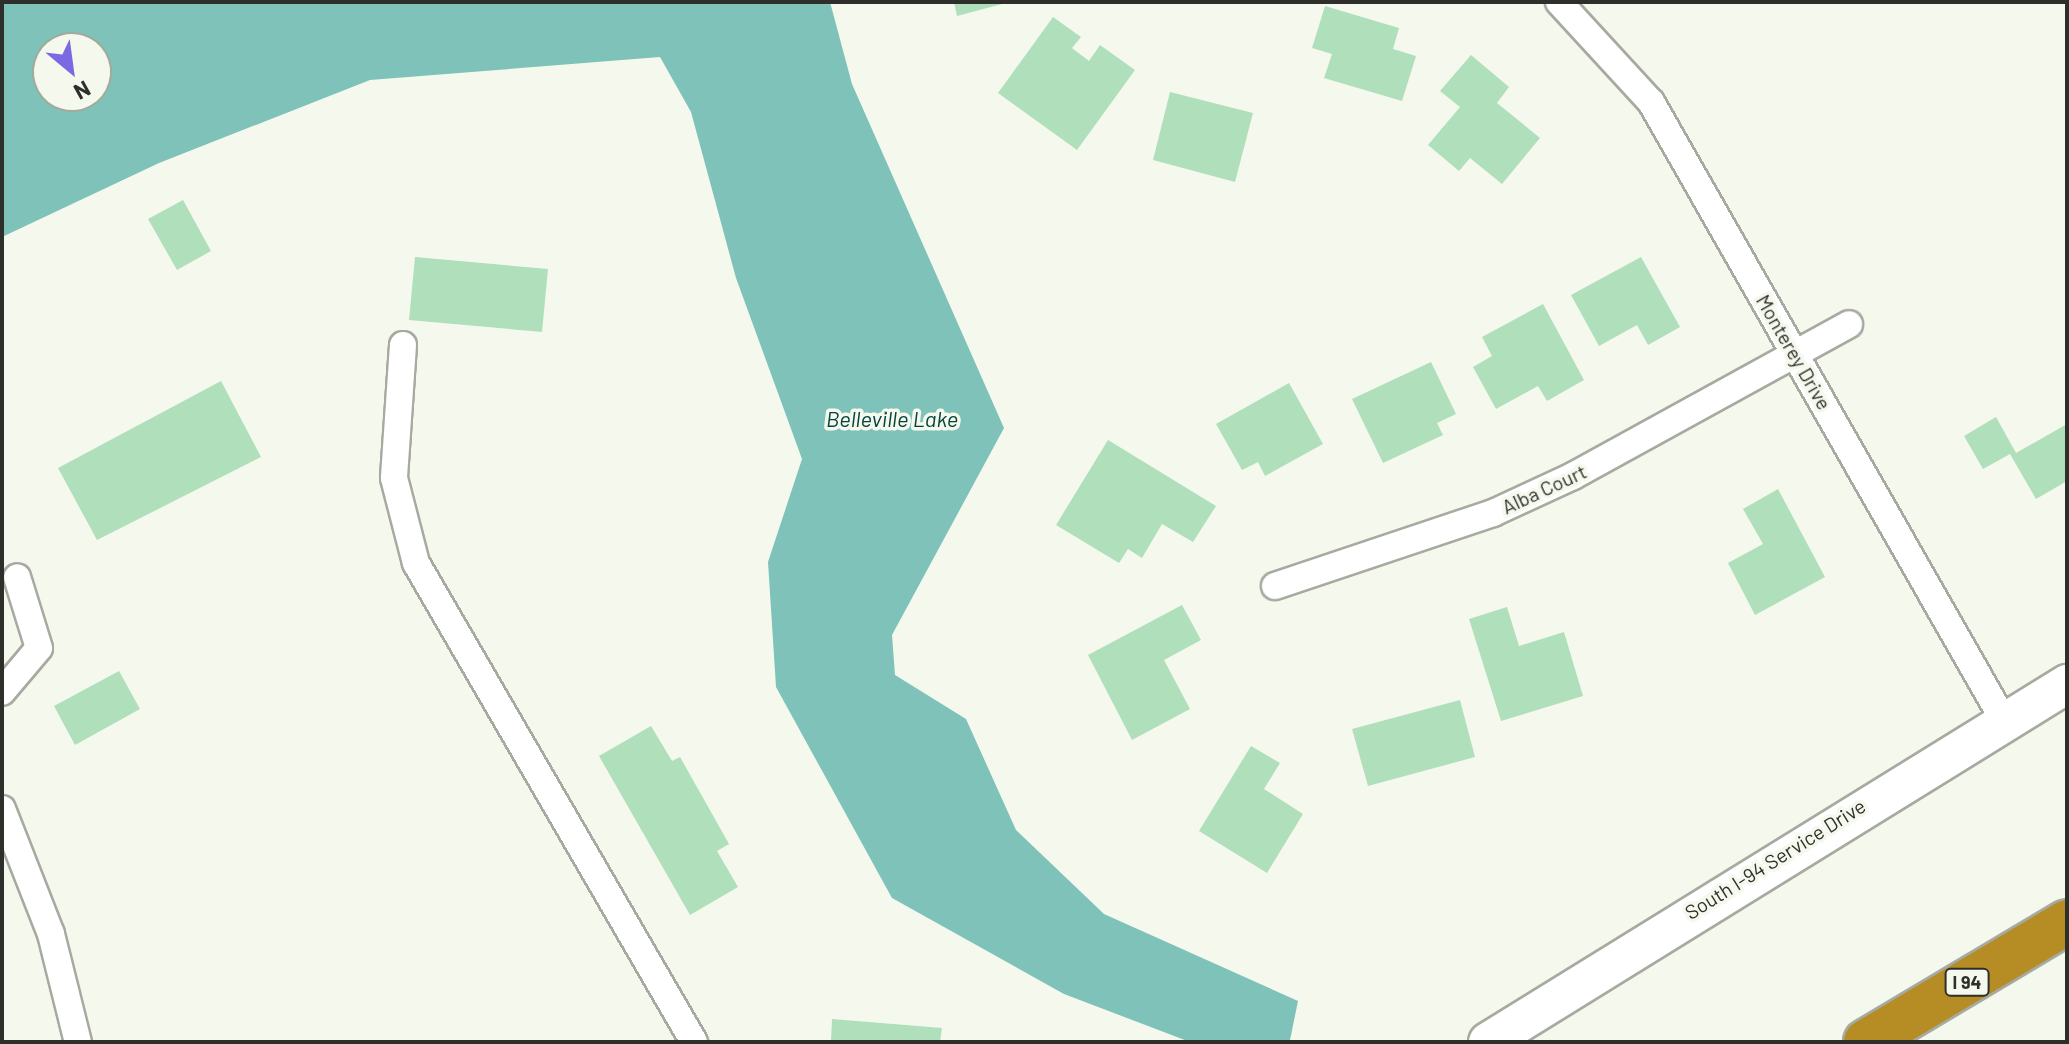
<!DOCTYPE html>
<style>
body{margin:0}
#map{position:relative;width:2069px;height:1044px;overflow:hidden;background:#f5f8ed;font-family:Barlow,sans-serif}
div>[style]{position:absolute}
.water>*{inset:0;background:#7ec2b9}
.building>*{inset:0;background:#b0dfbb}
.roads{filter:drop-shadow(2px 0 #a7aaa0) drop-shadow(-2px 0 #a7aaa0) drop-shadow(0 2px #a7aaa0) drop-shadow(0 -2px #a7aaa0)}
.street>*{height:26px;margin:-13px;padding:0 13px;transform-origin:13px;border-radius:13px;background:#fff}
.secondary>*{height:38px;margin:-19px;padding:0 19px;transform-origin:19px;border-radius:19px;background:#fff}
.highway>*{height:44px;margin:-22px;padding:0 22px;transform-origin:22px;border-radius:22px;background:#b68c24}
span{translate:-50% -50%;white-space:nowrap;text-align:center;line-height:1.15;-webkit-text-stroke:7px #f5f8ed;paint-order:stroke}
.shield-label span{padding:2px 6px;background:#f5f8ed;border:2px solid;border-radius:6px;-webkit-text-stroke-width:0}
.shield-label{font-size:18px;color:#2e2f2b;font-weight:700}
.street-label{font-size:20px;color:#2e2f2b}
.water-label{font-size:22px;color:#03443e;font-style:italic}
.frame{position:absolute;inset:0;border:4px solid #2e2f2b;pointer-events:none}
.north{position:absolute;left:32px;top:32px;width:80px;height:80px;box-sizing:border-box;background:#f5f8ed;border:2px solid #a5a89f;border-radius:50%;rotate:151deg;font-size:22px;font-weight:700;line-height:32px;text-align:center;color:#2e2f2b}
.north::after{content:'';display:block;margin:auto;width:28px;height:36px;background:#7b68e3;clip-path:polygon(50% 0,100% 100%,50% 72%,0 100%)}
</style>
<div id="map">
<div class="water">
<div style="clip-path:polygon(evenodd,2px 2px,830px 2px,852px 84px,1004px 428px,892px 635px,895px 675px,966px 719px,1016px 830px,1104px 914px,1298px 1001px,1290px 1040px,1190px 1042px,1064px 994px,892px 898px,776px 687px,768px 562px,802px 459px,736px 278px,691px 112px,660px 57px,370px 80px,159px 163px,2px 237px,2px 2px,48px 48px,96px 48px,96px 96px,48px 96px,48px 48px)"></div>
</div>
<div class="building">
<div style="clip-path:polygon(954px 2px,1006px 2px,1006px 3px,957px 16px)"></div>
<div style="clip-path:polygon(1325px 6px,1399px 28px,1393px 49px,1416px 56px,1402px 101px,1324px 78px,1332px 54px,1312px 48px)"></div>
<div style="clip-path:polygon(1053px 17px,1081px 37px,1072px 48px,1089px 61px,1100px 45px,1135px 70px,1077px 150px,998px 93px)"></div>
<div style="clip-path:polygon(1471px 55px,1509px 87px,1497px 103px,1540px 138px,1502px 184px,1470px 158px,1459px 171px,1428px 145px,1460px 107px,1440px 91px)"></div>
<div style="clip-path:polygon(1170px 92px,1253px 113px,1235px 182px,1153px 160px)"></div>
<div style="clip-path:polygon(183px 200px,211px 251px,177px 270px,148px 219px)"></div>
<div style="clip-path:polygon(415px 257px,548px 269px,542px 332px,409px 320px)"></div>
<div style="clip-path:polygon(1641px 257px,1680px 327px,1648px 345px,1637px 325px,1599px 346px,1571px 295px)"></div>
<div style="clip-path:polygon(1543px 304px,1584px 380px,1547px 401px,1538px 386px,1496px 409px,1473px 367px,1492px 356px,1482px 337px)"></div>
<div style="clip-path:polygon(1431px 362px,1456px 414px,1437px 423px,1443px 435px,1383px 463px,1352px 399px)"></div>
<div style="clip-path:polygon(221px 381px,261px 457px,97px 540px,58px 468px)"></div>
<div style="clip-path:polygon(1289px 383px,1323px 444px,1265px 476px,1258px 462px,1242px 470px,1216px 424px)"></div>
<div style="clip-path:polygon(1996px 417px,2016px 453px,2067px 424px,2067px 481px,2036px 499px,2010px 454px,1983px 469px,1964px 436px)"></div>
<div style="clip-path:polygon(1108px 440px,1216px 506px,1193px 542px,1162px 524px,1142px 558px,1128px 549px,1119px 563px,1056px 525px)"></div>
<div style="clip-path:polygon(1778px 489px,1825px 577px,1755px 615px,1728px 563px,1763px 544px,1743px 509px)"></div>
<div style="clip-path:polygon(1182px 605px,1201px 640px,1164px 660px,1190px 709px,1132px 740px,1088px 655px)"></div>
<div style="clip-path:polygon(1507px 607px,1519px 646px,1564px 632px,1583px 696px,1501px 721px,1469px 619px)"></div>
<div style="clip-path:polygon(119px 671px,140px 709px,75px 745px,54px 706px)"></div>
<div style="clip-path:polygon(1460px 700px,1475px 757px,1368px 786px,1352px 729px)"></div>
<div style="clip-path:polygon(651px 726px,672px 761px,680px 757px,729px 844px,717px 851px,738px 887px,690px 915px,599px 756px)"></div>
<div style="clip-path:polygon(1251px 746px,1280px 763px,1264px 789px,1303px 814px,1267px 873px,1199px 831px)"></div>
<div style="clip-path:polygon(832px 1019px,942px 1028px,940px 1042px,831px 1042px)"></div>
</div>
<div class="roads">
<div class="street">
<div style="left:1559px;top:2px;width:136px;rotate:47.4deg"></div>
<div style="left:1651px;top:102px;width:713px;rotate:60.3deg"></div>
<div style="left:403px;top:345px;width:133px;rotate:93.9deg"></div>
<div style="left:394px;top:478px;width:88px;rotate:75.5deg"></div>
<div style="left:416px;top:563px;width:554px;rotate:59.87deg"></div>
<div style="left:1275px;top:586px;width:230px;rotate:-18.5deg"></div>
<div style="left:1493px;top:513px;width:88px;rotate:-24.8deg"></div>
<div style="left:1573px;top:476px;width:315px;rotate:-28.8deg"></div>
<div style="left:2px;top:692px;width:57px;rotate:-49.9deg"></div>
<div style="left:39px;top:648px;width:74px;rotate:-107.2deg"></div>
<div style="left:2px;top:809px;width:134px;rotate:68.6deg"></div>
<div style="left:51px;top:934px;width:111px;rotate:76deg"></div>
</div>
<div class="secondary">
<div style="left:1488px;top:1042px;width:681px;rotate:-31.73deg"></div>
</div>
<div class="highway">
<div style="left:1866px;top:1042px;width:234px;rotate:-30.8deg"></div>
</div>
</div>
<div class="shield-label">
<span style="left:1967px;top:982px">I 94</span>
</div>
<div class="street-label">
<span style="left:1794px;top:352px;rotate:60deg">Monterey Drive</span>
<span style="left:1544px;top:489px;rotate:-25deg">Alba Court</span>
<span style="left:1775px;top:859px;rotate:-32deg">South I-94 Service Drive</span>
</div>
<div class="water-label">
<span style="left:892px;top:419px">Belleville Lake</span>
</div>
<div class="frame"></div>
<div class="north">N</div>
</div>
